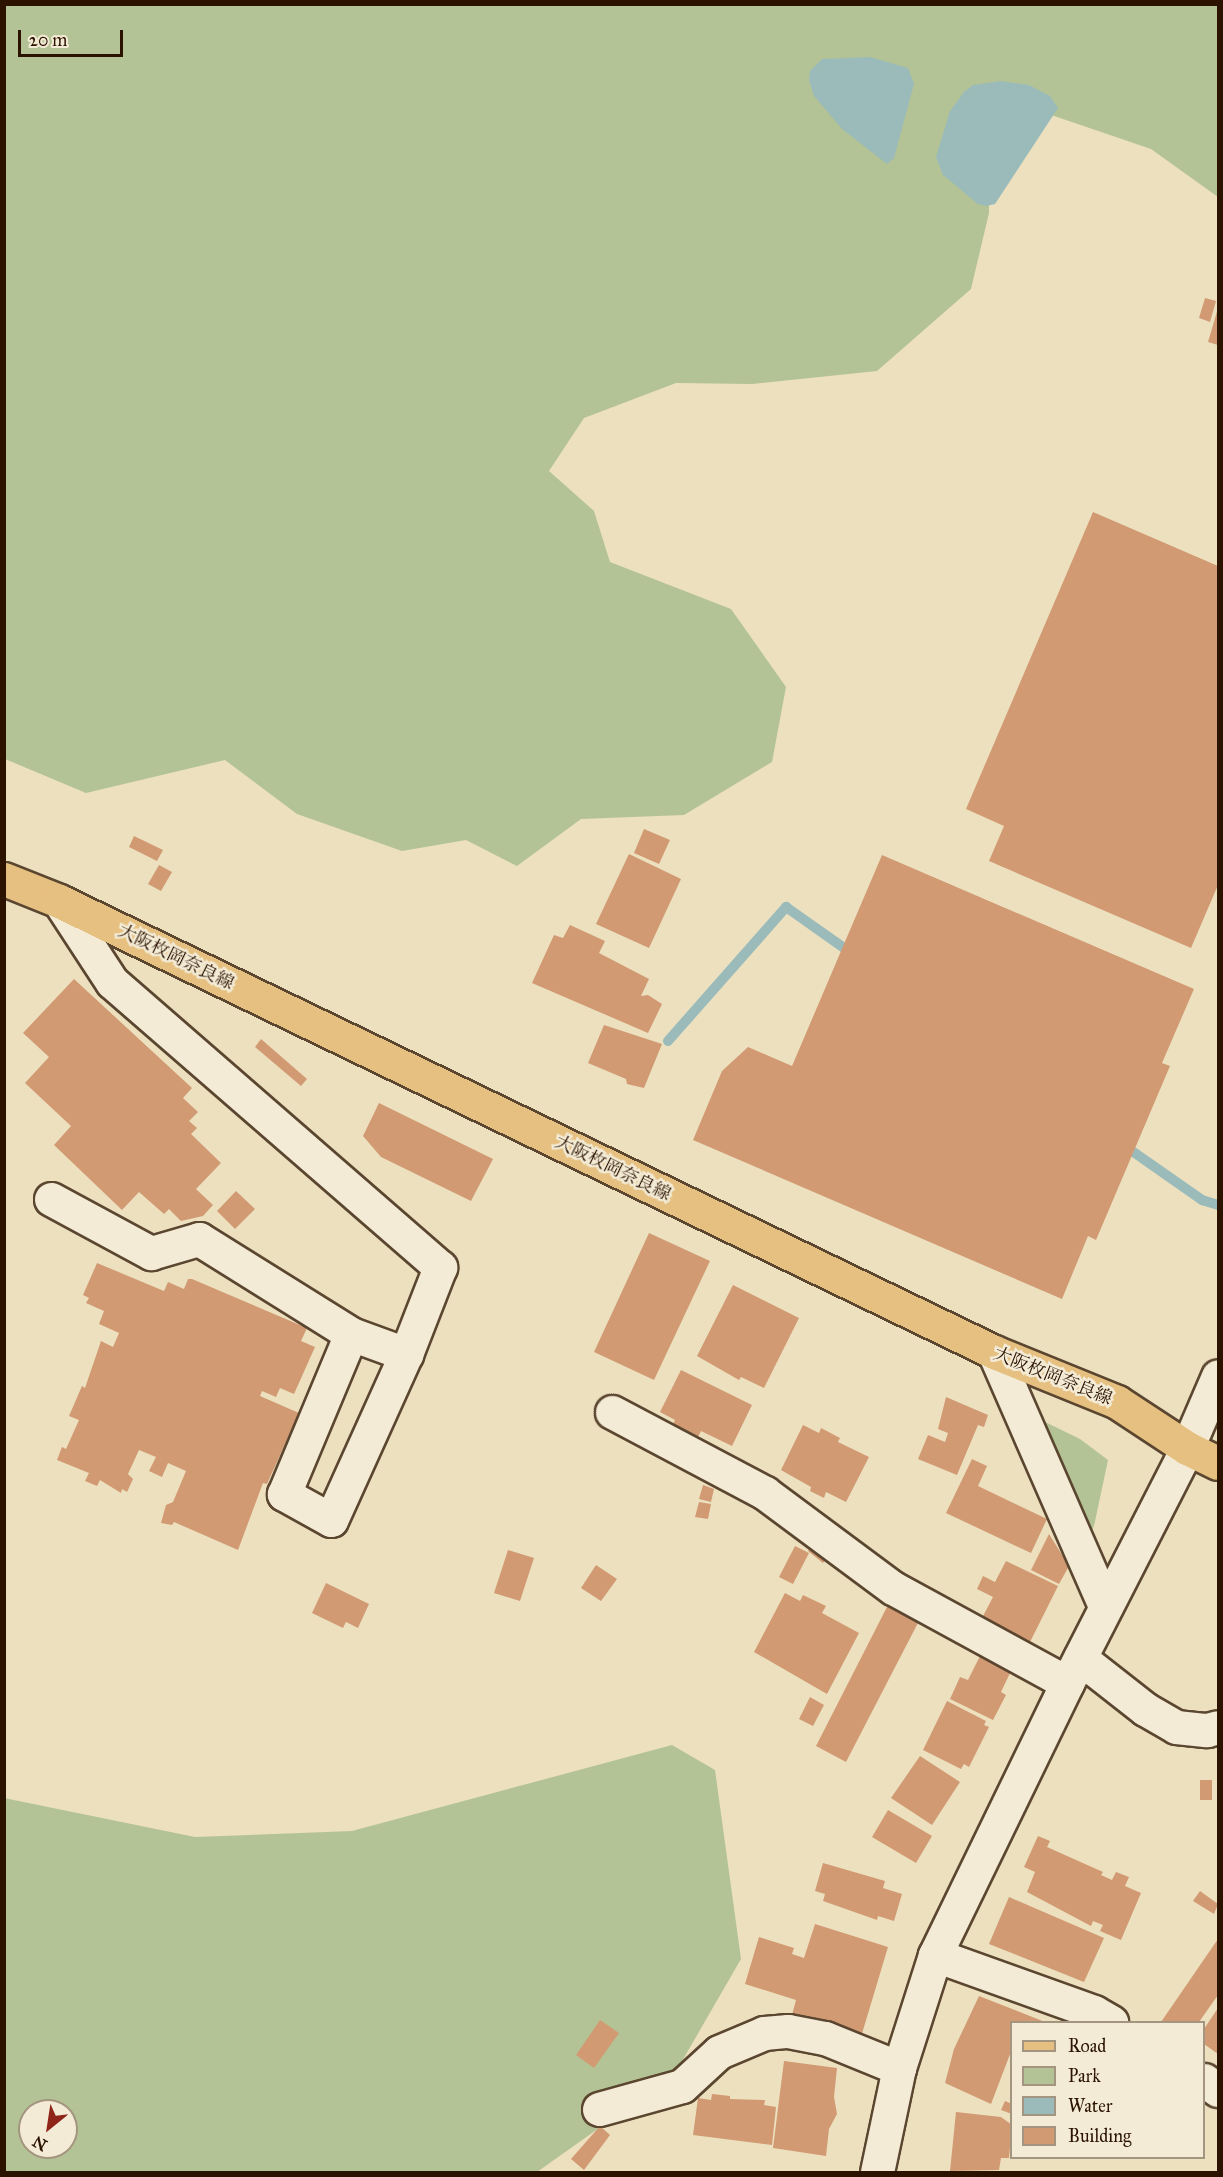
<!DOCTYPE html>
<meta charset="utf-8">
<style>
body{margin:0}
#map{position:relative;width:1223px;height:2177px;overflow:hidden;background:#ece0bf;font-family:"IM FELL Great Primer","Noto Serif JP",serif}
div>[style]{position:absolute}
.green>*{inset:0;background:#b4c395}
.water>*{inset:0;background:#9bbbba}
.stream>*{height:10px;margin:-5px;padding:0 5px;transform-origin:5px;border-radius:5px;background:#9bbbba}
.building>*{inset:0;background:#d19a73}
.roads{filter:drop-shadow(2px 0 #5b4630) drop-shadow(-2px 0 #5b4630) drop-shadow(0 2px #5b4630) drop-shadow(0 -2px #5b4630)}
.minor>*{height:33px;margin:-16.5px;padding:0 16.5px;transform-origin:16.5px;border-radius:16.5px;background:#f3ebd5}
.major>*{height:33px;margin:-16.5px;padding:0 16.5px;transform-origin:16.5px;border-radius:16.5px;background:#e6c080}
span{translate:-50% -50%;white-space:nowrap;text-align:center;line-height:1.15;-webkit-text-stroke:5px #f3ebd5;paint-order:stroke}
.street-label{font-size:18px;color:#2b1300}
.frame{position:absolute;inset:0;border:6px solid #2b1300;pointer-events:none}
.legend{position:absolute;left:1010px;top:2021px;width:195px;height:138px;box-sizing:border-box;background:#f3ebd5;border:2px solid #a39580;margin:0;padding:8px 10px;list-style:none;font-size:18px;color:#2b1300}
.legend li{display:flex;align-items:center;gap:12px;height:30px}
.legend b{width:30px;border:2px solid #a39580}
.north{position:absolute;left:18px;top:2099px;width:60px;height:60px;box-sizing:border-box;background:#f3ebd5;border:2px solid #a39580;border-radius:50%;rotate:210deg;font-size:16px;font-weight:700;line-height:24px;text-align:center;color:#2b1300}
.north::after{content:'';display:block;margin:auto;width:21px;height:27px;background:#8f2418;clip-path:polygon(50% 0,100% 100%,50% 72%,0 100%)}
.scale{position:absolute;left:18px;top:30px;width:105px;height:27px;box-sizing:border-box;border:3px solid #2b1300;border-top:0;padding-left:8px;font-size:18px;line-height:21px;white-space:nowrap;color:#2b1300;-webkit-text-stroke:4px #f3ebd5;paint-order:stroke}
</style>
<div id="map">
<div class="green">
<div style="clip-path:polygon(4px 5px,1218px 5px,1218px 197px,1151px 149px,990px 94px,989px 213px,971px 289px,877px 371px,752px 384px,676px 383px,584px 418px,549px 471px,594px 511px,610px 562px,731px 609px,786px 687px,772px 762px,684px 815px,581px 819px,517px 866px,466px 840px,402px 851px,297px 814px,225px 760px,86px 793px,5px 759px)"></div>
<div style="clip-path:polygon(1039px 1419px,1080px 1439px,1108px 1460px,1094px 1526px,1085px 1543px)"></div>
<div style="clip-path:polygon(evenodd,672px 1745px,715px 1770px,741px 1959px,674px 2075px,537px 2172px,5px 2172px,4px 1798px,195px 1837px,352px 1831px,672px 1745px,30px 2111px,66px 2111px,66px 2147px,30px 2147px,30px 2111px)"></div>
</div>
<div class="water">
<div style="clip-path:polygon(870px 57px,908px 68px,914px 84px,894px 158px,887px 164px,842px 129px,814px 96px,809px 80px,810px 71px,822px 59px)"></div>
<div style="clip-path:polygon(1001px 81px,1029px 85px,1050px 96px,1058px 108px,995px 204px,986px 206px,978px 204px,943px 175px,936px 157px,950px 111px,964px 92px,973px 85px)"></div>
</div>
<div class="stream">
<div style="left:668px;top:1041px;width:179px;rotate:-48.6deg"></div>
<div style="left:786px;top:907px;width:83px;rotate:35.2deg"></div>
<div style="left:1122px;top:1144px;width:98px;rotate:35deg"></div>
<div style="left:1202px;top:1200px;width:17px;rotate:17deg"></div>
</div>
<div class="building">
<div style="clip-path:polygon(1205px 298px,1216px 301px,1210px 322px,1199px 318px)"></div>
<div style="clip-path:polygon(1218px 308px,1218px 345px,1208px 342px)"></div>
<div style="clip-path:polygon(1093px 512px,1218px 566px,1218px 885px,1191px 948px,989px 861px,1004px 826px,966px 809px)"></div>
<div style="clip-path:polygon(644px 829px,670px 840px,659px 864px,634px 853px)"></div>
<div style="clip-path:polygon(134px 836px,163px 850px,157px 861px,129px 847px)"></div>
<div style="clip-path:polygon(629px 854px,681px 879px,649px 948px,596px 924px)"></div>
<div style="clip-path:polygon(882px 855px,1194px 989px,1162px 1063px,1170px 1066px,1096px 1240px,1088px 1236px,1062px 1299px,693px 1140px,722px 1071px,748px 1047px,792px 1066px)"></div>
<div style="clip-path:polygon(159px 865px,172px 872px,161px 891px,148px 884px)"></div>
<div style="clip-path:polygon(570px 925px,605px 941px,599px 953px,649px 979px,641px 996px,648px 995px,662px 1004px,648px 1033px,532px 983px,554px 935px,563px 938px)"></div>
<div style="clip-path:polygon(74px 979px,192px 1088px,183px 1098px,198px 1112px,189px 1121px,197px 1128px,191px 1134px,221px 1163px,196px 1189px,213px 1205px,203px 1216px,181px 1221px,169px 1209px,164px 1214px,139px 1192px,122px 1210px,54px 1145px,71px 1126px,25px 1083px,49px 1057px,23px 1033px)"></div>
<div style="clip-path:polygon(604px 1025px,662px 1044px,644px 1088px,627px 1084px,626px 1079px,588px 1063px)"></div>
<div style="clip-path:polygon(261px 1039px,307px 1079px,301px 1086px,255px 1047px)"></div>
<div style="clip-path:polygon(379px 1103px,493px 1159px,471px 1201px,381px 1157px,363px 1136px)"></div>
<div style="clip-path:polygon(236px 1191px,255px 1209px,235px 1229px,217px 1211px)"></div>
<div style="clip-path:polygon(649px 1233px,710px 1261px,654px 1380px,594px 1352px)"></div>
<div style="clip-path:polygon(97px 1263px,164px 1291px,168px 1282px,184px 1289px,188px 1279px,192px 1279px,307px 1328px,301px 1341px,315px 1347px,294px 1394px,280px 1388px,276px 1397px,262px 1391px,260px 1396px,299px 1413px,267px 1484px,263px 1483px,238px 1550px,174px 1522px,172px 1525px,161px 1523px,166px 1505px,173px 1502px,186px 1471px,168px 1463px,162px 1477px,149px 1471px,156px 1457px,139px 1450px,128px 1474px,133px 1479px,127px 1492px,122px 1489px,121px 1493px,100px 1480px,97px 1486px,85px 1481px,89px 1473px,57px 1460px,62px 1447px,66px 1449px,79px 1420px,69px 1416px,82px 1386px,85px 1388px,101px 1341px,113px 1347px,119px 1333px,99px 1324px,104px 1311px,86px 1303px,89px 1298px,83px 1295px)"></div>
<div style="clip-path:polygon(733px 1285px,799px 1318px,764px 1388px,741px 1377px,739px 1380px,697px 1356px)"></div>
<div style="clip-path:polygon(681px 1370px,752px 1405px,732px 1446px,701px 1431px,696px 1441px,671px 1428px,675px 1420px,660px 1412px)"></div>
<div style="clip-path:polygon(946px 1397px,988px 1415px,984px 1427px,978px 1425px,957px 1475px,918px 1459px,928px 1435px,945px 1442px,948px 1433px,938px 1429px)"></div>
<div style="clip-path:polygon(803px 1425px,819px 1433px,821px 1428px,840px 1438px,838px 1442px,869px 1457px,846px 1502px,826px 1492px,824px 1498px,810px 1491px,811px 1487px,781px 1470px)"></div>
<div style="clip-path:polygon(972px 1459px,987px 1466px,978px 1486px,1047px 1519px,1031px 1553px,946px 1513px)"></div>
<div style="clip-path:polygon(703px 1485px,714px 1489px,711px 1502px,699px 1499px)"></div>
<div style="clip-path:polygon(699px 1502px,711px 1504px,708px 1519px,695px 1517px)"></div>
<div style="clip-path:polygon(1049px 1534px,1069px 1566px,1059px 1584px,1031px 1570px)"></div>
<div style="clip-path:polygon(795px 1546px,809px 1553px,793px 1584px,779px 1577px)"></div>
<div style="clip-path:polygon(812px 1546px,827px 1558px,823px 1563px,808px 1551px)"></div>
<div style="clip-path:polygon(508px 1550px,534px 1558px,520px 1601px,494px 1593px)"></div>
<div style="clip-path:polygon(1006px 1561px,1058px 1586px,1029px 1644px,981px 1620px,993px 1597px,977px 1589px,983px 1576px,995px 1582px)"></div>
<div style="clip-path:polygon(596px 1565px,617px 1579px,601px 1601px,581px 1588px)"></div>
<div style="clip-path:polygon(326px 1583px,369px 1604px,358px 1628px,346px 1622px,343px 1628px,312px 1613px)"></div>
<div style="clip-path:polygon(785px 1593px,800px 1601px,803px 1595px,826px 1606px,822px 1613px,859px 1633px,827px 1694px,754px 1652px)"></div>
<div style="clip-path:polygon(889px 1603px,920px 1619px,846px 1762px,816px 1746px)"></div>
<div style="clip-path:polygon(987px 1654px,1010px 1665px,1011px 1671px,1001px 1692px,1006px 1695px,993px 1720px,950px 1699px,960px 1677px,968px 1680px,980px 1656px,985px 1659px)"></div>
<div style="clip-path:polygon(810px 1697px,824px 1705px,813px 1726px,799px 1719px)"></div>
<div style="clip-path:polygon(947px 1701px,986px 1721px,984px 1725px,989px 1727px,969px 1767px,964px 1764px,961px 1769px,923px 1750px)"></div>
<div style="clip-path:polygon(920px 1756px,960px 1782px,932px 1825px,891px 1798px)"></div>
<div style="clip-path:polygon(1200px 1780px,1212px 1780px,1212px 1800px,1200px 1800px)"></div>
<div style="clip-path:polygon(888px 1810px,932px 1836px,916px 1863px,872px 1837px)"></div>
<div style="clip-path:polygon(1038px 1836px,1050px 1841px,1047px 1847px,1103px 1872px,1101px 1875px,1112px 1880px,1116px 1872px,1129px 1877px,1125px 1886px,1141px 1893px,1121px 1940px,1100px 1931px,1103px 1925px,1093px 1921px,1091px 1926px,1027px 1892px,1035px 1872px,1024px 1867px)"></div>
<div style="clip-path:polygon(823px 1863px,885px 1881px,883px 1888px,902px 1894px,894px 1921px,878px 1916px,877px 1920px,823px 1901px,825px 1894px,815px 1891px)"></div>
<div style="clip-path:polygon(1200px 1891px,1218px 1904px,1214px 1914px,1193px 1901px)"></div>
<div style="clip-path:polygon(1009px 1897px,1104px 1938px,1084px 1982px,989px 1944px)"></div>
<div style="clip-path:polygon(815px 1924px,888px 1947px,861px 2037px,792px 2015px,796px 2000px,745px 1984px,759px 1937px,794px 1948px,792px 1954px,804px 1958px)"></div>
<div style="clip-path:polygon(1218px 1939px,1218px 1995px,1199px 2022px,1161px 2022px)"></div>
<div style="clip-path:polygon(979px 1996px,1045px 2022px,1012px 2022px,1012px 2049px,991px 2104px,945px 2083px,954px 2049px)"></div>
<div style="clip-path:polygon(1218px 2008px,1218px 2054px,1204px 2044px,1204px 2029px)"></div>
<div style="clip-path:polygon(600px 2020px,619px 2033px,594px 2068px,576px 2055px)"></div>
<div style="clip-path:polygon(784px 2061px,837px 2068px,834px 2097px,837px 2114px,829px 2129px,826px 2156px,773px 2148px)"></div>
<div style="clip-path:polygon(712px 2094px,730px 2096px,730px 2099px,765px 2100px,764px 2105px,776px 2107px,772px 2145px,693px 2135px,698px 2098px,711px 2100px)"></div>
<div style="clip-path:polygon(1005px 2101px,1012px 2104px,1012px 2114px,1001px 2110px)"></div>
<div style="clip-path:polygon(956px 2112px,1001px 2117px,1012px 2125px,1009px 2158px,1001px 2158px,999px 2170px,950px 2171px)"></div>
<div style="clip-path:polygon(600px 2126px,610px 2135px,584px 2170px,571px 2159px)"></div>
</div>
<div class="roads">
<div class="minor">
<div style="left:59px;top:901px;width:97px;rotate:56.8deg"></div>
<div style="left:112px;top:982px;width:435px;rotate:41deg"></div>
<div style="left:440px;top:1267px;width:93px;rotate:111.3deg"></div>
<div style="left:406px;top:1354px;width:182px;rotate:114.3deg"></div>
<div style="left:331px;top:1520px;width:54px;rotate:-151deg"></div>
<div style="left:284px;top:1494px;width:173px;rotate:-67.3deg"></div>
<div style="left:51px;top:1199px;width:114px;rotate:28.4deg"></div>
<div style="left:151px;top:1253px;width:50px;rotate:-16.3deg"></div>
<div style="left:199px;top:1239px;width:179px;rotate:32deg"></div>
<div style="left:351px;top:1334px;width:59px;rotate:20deg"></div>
<div style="left:994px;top:1352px;width:277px;rotate:66.4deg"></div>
<div style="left:612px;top:1412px;width:173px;rotate:27.9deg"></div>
<div style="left:765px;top:1493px;width:159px;rotate:36.6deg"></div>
<div style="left:893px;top:1588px;width:198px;rotate:28.6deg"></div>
<div style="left:1080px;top:1658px;width:83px;rotate:38.1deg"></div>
<div style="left:1145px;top:1709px;width:36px;rotate:30deg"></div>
<div style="left:1176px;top:1727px;width:31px;rotate:6deg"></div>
<div style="left:1207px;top:1730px;width:11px;rotate:-15deg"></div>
<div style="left:935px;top:1955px;width:169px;rotate:19.7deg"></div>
<div style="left:1094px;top:2012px;width:20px;rotate:30deg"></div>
<div style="left:1204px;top:2080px;width:17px;rotate:36deg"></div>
<div style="left:599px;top:2109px;width:86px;rotate:-15.5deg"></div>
<div style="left:682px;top:2086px;width:50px;rotate:-42.6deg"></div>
<div style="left:719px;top:2052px;width:49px;rotate:-22.9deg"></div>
<div style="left:764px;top:2033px;width:24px;rotate:-5deg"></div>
<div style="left:788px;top:2031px;width:38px;rotate:11deg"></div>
<div style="left:825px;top:2038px;width:80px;rotate:22.1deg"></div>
<div style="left:877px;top:2172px;width:106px;rotate:-78.1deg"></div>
<div style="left:899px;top:2068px;width:119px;rotate:-72.3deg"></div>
<div style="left:935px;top:1955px;width:302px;rotate:-64.1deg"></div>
<div style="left:1067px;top:1683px;width:264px;rotate:-62.9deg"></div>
<div style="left:1187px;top:1448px;width:78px;rotate:-66.7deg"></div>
</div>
<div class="major">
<div style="left:4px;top:879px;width:59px;rotate:21.8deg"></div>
<div style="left:59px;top:901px;width:1038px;rotate:25.75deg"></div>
<div style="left:994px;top:1352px;width:133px;rotate:22.1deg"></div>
<div style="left:1117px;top:1402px;width:84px;rotate:33.3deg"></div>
<div style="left:1187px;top:1448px;width:34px;rotate:26deg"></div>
</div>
</div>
<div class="street-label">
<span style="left:176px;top:957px;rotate:26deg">大阪枚岡奈良線</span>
<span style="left:613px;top:1168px;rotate:26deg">大阪枚岡奈良線</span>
<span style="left:1053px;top:1376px;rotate:22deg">大阪枚岡奈良線</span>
</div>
<div class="frame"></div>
<ul class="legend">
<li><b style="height:8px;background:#e6c080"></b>Road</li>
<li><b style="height:16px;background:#b4c395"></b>Park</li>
<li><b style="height:16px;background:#9bbbba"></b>Water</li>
<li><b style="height:16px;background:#d19a73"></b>Building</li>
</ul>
<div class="north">N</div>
<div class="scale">20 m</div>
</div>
